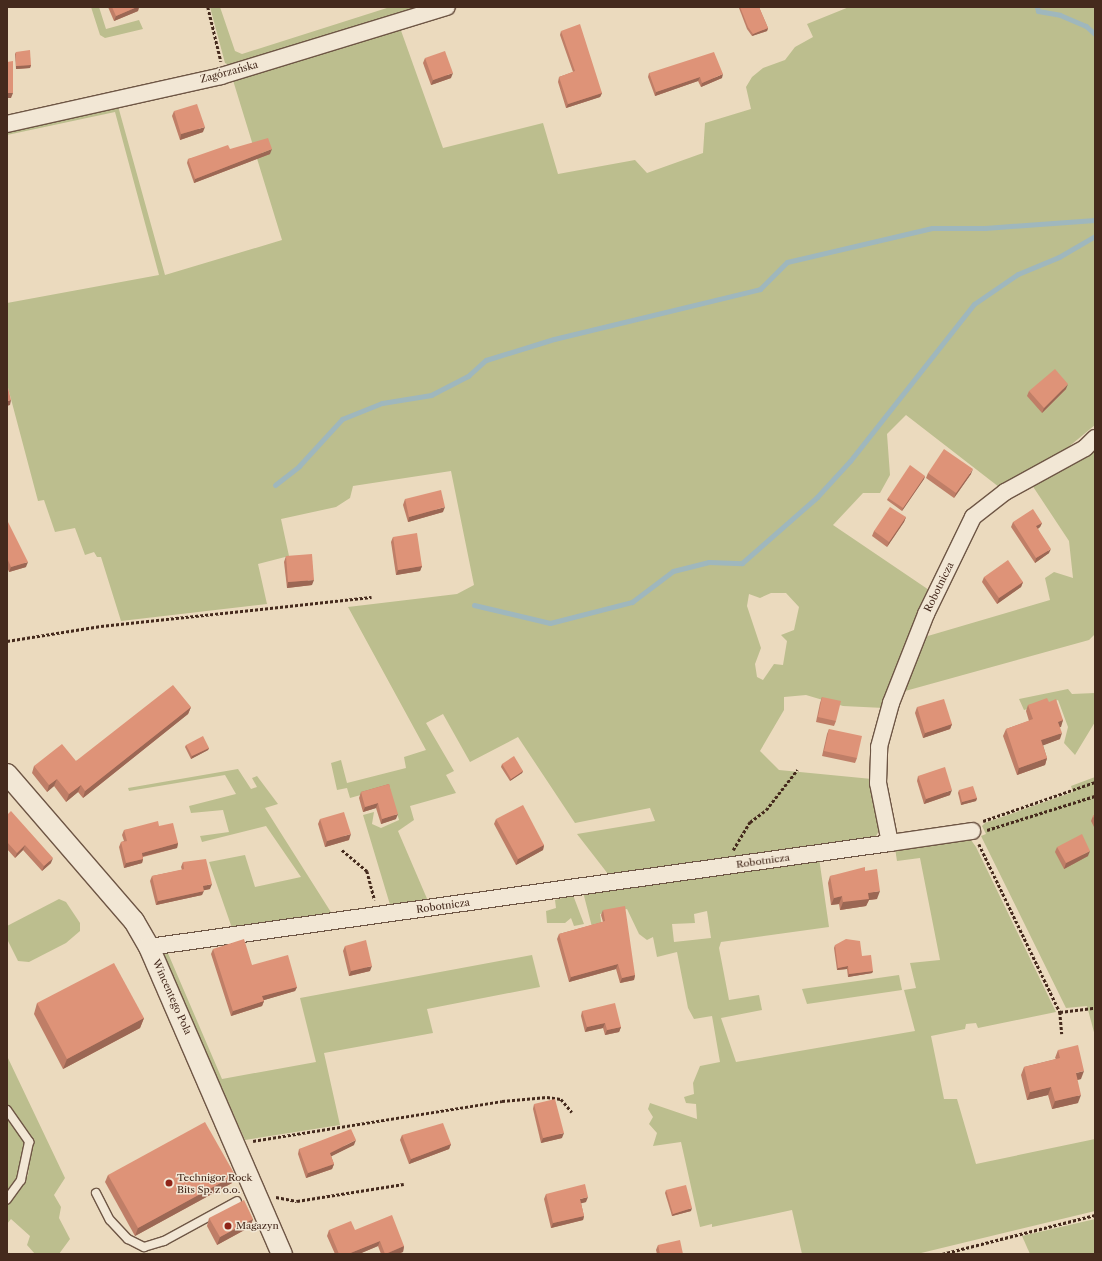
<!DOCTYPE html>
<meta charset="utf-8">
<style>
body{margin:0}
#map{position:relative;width:1102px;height:1261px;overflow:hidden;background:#ebdabe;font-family:"Libre Caslon Text",serif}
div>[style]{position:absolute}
.green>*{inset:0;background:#bcbe8e}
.stream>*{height:5px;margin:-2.5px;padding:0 2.5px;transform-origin:2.5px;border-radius:2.5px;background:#9fb7bd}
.path>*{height:2.5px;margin-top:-1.25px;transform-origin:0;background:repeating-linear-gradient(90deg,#452a1d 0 3px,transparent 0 5px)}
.roads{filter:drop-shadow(1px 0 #6e5645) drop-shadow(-1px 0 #6e5645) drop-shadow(0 1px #6e5645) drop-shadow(0 -1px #6e5645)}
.service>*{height:8px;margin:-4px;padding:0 4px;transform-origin:4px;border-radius:4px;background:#f2e7d5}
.minor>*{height:16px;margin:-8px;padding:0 8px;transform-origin:8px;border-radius:8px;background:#f2e7d5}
.tertiary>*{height:20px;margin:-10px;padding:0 10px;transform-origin:10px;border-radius:10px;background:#f2e7d5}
.wall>*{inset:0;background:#bf7e67}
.shaded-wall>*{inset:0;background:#9b6754}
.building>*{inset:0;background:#de9378}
.dots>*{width:11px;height:11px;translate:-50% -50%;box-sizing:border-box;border:2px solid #f2e7d5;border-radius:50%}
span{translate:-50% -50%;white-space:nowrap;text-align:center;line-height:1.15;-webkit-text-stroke:3px #f2e7d5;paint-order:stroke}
.street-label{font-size:10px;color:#452a1d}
.poi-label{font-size:10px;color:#452a1d}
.left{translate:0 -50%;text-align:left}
.frame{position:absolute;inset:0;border:8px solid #452a1d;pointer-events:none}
</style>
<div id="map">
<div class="green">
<div style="clip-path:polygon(91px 7px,99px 7px,106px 29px,139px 20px,143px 29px,105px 38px,100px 35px)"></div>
<div style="clip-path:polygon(210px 7px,220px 7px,235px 51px,242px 54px,390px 7px,419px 7px,229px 65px,225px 63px)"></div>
<div style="clip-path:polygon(evenodd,849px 7px,1095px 7px,1095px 425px,1066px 449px,999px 487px,906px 415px,887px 434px,890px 475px,880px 493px,863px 493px,833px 525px,929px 590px,884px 708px,843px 706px,806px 695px,784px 697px,784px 710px,760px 751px,779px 770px,872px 779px,883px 823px,875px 838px,608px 874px,577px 834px,655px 821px,650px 808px,575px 823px,518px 737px,470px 762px,443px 714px,426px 723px,454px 771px,446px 775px,456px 793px,410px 806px,414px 820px,398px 831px,428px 901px,506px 888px,506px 891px,391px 908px,363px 815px,374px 812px,372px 824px,381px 828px,399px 820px,389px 787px,350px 798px,347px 788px,337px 790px,331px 763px,341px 760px,347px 783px,406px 768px,404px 757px,426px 750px,348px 607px,457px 594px,474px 585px,451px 471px,353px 486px,350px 498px,336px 507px,281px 519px,289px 556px,258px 564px,267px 604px,121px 621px,101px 557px,97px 557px,94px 552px,85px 555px,75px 528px,55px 532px,44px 500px,38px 501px,7px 384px,7px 303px,159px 275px,115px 112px,7px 135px,7px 130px,118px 106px,165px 275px,282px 240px,232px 77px,399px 25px,443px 148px,543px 123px,558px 174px,635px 160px,647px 173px,703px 153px,705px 123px,751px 109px,746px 87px,752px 77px,763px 68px,785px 60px,795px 47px,813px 37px,807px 24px,849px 7px,771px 593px,786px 593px,799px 607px,794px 630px,781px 635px,787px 641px,783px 665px,774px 664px,763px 680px,757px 677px,755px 664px,761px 648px,747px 606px,749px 594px,760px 598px,771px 593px)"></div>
<div style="clip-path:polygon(1095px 439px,1095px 634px,1089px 640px,898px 693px,921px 638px,1050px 600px,1045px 578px,1054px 572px,1073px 578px,1069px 541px,1030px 482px)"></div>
<div style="clip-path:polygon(1068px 689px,1072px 694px,1095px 693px,1095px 722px,1075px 755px,1064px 743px,1068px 727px,1058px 700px,1024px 710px,1019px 699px)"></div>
<div style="clip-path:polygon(238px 769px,251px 789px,257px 787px,252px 778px,257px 776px,278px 804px,265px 808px,334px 917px,233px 931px,209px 862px,245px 855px,255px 887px,301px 877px,266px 826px,202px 842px,200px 836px,229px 832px,223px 810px,191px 813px,189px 806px,236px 794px,225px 775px,129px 791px,128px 788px)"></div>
<div style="clip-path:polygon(1095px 777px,1095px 1036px,1087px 1006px,1066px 1008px,981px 836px,986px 834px,982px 826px,985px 823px,1073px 792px,1071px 786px)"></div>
<div style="clip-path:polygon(evenodd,961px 837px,971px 840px,976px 847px,1056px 1012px,978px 1028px,976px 1023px,966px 1024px,965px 1029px,931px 1036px,944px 1099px,957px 1099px,976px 1164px,1095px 1139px,1095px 1211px,917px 1254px,802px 1254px,792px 1210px,712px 1227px,712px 1224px,700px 1227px,681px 1142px,653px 1146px,657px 1133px,649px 1124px,653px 1117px,648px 1109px,650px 1103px,697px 1119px,696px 1104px,686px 1103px,684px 1097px,694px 1094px,693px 1083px,700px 1066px,720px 1062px,712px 1016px,694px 1019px,688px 1008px,677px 952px,657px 957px,653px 937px,647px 940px,639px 934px,627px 909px,600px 914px,603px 933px,592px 927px,583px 892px,819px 858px,829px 927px,721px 942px,719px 948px,729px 1000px,759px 995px,762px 1010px,721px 1018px,736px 1062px,915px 1031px,904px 990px,916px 988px,910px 963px,940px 960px,920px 858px,897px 861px,895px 848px,961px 837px,707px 911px,711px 938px,674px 942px,672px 924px,695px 923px,694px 914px,707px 911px)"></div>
<div style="clip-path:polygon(573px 895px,584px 924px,574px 926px,571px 918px,565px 923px,547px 923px,546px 911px,556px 908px,555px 900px)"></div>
<div style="clip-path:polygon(59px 899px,66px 902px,80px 923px,80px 931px,66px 943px,29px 962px,18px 961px,7px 939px,7px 926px)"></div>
<div style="clip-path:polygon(167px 951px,222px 1079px,316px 1062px,300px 998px,532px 955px,540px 987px,427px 1009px,433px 1033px,324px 1053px,340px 1125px,245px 1140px,162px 956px)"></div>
<div style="clip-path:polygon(899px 975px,902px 990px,807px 1004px,802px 989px)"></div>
<div style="clip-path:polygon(7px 1056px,65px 1178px,54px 1195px,61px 1207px,59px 1218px,70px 1239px,59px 1254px,35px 1254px,27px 1245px,30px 1236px,11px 1219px,7px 1224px,7px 1205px,28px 1175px,32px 1144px,26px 1128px,7px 1105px)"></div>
<div style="clip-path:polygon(7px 1115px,26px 1143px,18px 1178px,7px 1193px)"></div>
<div style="clip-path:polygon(1095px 1219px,1095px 1254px,1030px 1254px,1022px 1236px)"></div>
</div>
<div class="stream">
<div style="left:1037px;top:7px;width:4px;rotate:76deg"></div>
<div style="left:1038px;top:11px;width:22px;rotate:10deg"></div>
<div style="left:1060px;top:15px;width:28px;rotate:23deg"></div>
<div style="left:1086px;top:26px;width:12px;rotate:42deg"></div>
<div style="left:275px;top:485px;width:31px;rotate:-38deg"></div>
<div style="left:299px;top:466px;width:64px;rotate:-47.5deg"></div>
<div style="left:342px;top:419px;width:43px;rotate:-21.8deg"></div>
<div style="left:382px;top:403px;width:50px;rotate:-9.3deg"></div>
<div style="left:431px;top:395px;width:42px;rotate:-27.2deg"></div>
<div style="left:468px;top:376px;width:24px;rotate:-42deg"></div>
<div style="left:486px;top:360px;width:71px;rotate:-17.2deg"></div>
<div style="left:554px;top:339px;width:212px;rotate:-13.6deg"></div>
<div style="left:760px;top:289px;width:38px;rotate:-45deg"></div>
<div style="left:787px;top:262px;width:149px;rotate:-13.2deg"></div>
<div style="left:932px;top:228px;width:53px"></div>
<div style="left:985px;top:228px;width:110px;rotate:-4.2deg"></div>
<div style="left:474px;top:605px;width:78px;rotate:13.3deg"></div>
<div style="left:550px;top:623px;width:85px;rotate:-14.4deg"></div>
<div style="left:632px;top:602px;width:51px;rotate:-37.1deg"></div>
<div style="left:673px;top:571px;width:37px;rotate:-14deg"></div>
<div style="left:709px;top:562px;width:33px;rotate:2deg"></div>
<div style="left:742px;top:563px;width:100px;rotate:-41.3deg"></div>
<div style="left:817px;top:497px;width:49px;rotate:-47.5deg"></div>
<div style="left:850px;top:461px;width:200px;rotate:-51.7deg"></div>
<div style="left:974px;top:304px;width:53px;rotate:-34.3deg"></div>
<div style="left:1018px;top:274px;width:44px;rotate:-22.5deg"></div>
<div style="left:1059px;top:257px;width:42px;rotate:-30.3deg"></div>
</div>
<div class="path">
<div style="left:208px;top:7px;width:56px;rotate:76.5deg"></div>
<div style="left:7px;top:641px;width:95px;rotate:-9.1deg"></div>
<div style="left:101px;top:626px;width:272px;rotate:-6.1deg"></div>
<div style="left:983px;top:821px;width:119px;rotate:-19.2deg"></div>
<div style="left:987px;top:830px;width:113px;rotate:-17.5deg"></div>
<div style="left:979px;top:844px;width:187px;rotate:64.3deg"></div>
<div style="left:1060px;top:1012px;width:22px;rotate:85deg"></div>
<div style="left:342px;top:850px;width:33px;rotate:40deg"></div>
<div style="left:367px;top:871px;width:30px;rotate:75deg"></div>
<div style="left:733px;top:850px;width:33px;rotate:-59deg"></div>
<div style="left:750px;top:822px;width:20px;rotate:-37deg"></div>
<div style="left:766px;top:810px;width:51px;rotate:-52.2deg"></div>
<div style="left:1060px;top:1012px;width:35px;rotate:-7deg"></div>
<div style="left:253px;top:1141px;width:252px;rotate:-9.1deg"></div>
<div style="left:502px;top:1101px;width:45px;rotate:-5.1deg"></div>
<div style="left:547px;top:1097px;width:14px;rotate:8deg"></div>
<div style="left:561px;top:1099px;width:17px;rotate:50deg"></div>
<div style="left:276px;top:1197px;width:21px;rotate:11deg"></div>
<div style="left:297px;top:1201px;width:108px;rotate:-9deg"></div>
<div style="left:942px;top:1254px;width:158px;rotate:-14.3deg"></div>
</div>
<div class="roads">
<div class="service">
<div style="left:7px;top:1110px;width:39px;rotate:55deg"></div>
<div style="left:29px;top:1142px;width:39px;rotate:102deg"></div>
<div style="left:21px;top:1180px;width:24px;rotate:126deg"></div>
<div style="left:96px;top:1193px;width:30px;rotate:63deg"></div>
<div style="left:110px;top:1220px;width:26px;rotate:47deg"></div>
<div style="left:128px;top:1239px;width:18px;rotate:27deg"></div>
<div style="left:144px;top:1247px;width:21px;rotate:-17deg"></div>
<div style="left:164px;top:1241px;width:83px;rotate:-28.7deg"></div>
</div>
<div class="minor">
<div style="left:7px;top:124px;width:219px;rotate:-12.6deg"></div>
<div style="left:221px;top:76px;width:236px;rotate:-17deg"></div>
<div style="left:890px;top:843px;width:83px;rotate:-8.3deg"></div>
<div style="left:149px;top:947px;width:748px;rotate:-7.99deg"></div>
<div style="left:890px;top:843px;width:61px;rotate:-101.3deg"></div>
<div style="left:878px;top:783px;width:36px;rotate:-88deg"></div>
<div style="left:879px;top:747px;width:46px;rotate:-74.7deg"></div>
<div style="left:891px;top:703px;width:96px;rotate:-68.5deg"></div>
<div style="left:926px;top:614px;width:108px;rotate:-64.1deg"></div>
<div style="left:973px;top:517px;width:41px;rotate:-38deg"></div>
<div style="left:1005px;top:492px;width:91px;rotate:-28.8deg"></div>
<div style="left:1085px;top:448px;width:14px;rotate:-45deg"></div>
</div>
<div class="tertiary">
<div style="left:7px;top:774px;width:194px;rotate:49.2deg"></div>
<div style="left:134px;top:921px;width:30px;rotate:60deg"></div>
<div style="left:149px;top:947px;width:335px;rotate:66.6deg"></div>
</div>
</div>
<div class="wall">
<div style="clip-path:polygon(108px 7px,139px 7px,138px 11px,114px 21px)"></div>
<div style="clip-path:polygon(739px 7px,759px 7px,768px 28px,767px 31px,752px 36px,747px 29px,739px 8px)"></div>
<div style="clip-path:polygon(561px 31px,602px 93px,600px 97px,566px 108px,558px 82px,559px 77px,573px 72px,560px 35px)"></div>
<div style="clip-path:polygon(16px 52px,31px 65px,30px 68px,16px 69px,15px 54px)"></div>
<div style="clip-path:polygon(425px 58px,451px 78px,431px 85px,423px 63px)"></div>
<div style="clip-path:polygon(649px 73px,722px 78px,701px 87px,698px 81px,655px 96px,648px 77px)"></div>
<div style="clip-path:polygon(174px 111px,203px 132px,180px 140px,172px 116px)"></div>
<div style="clip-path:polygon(230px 149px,270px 154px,194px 183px,187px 163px,188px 159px)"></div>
<div style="clip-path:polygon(1066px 389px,1042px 413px,1027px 396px,1029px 391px)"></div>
<div style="clip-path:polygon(928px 473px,971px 474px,954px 498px,926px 478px)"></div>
<div style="clip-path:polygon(925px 476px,924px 479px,902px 511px,887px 500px,888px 498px)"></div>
<div style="clip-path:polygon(405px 499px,443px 512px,408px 522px,403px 505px)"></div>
<div style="clip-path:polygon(906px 517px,904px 522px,887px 547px,872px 536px,874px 531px)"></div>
<div style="clip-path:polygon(7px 522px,26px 567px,9px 572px,7px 567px)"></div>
<div style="clip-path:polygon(1013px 522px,1042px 523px,1040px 527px,1038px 529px,1049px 553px,1035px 563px,1011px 527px)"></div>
<div style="clip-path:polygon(393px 537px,422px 566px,420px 571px,396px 575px,391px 542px)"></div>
<div style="clip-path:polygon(286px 556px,312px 585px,287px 588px,284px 562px)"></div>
<div style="clip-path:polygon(984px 577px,1023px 582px,1021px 587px,997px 604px,982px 582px)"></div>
<div style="clip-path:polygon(822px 697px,836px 721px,834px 726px,816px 722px,820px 703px)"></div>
<div style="clip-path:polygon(1049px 702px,1063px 720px,1060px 727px,1060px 739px,1043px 745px,1047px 758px,1045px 765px,1017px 775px,1003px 736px,1006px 729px,1029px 721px,1026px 711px,1028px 705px)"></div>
<div style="clip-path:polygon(191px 707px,188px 714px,83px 798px,78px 792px,66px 802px,54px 786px,47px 792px,32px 773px,34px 766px,76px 761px)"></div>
<div style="clip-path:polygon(917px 707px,952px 724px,950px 729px,923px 738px,915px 713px)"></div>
<div style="clip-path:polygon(829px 729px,857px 758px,855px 763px,822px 756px,827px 734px)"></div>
<div style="clip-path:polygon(186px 745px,209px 748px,208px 750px,191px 759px,185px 747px)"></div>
<div style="clip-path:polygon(502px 764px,523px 771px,522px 773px,510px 781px,501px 767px)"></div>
<div style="clip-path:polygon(918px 776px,950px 795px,924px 804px,917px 781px)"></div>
<div style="clip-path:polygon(389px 784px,396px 819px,381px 824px,376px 808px,363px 812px,359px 798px,361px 792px)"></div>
<div style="clip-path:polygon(959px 790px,977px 798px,976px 801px,961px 805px,958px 793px)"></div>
<div style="clip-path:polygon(1095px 814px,1095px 829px,1091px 821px,1093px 816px)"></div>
<div style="clip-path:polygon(7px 815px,51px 863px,42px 871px,23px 850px,15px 858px,7px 849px)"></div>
<div style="clip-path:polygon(320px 819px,349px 840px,325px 847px,318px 824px)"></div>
<div style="clip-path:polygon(496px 819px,544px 845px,543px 850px,516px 865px,494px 824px)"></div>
<div style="clip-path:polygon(159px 826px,178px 843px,177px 848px,143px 857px,143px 859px,142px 863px,124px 868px,119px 847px,121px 842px,124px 841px,122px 835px,124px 830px)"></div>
<div style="clip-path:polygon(1057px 847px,1088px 856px,1064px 869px,1055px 852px)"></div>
<div style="clip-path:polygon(183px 862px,210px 889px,203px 890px,202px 895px,156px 905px,150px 881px,152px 876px,182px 870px,181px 867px)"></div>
<div style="clip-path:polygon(865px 871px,877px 899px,869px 900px,866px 906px,840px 910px,839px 904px,831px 905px,828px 883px,830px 876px)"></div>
<div style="clip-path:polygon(603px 910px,635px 975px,634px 980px,620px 983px,616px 969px,569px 982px,557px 939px,559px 934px,603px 922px,601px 915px)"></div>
<div style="clip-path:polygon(835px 945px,862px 956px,873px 971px,872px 973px,848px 977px,847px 969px,837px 970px,834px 948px)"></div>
<div style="clip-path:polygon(345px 946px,370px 971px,349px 976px,343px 951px)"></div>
<div style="clip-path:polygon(213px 949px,252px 965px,297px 987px,295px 991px,264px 1000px,264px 1001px,262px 1006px,231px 1016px,211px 954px)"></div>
<div style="clip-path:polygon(37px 1003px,144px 1018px,140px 1028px,63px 1069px,34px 1014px)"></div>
<div style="clip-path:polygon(582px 1011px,621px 1027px,619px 1032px,605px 1035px,603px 1028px,585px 1032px,581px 1016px)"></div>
<div style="clip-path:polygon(1058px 1050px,1081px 1079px,1077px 1080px,1078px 1103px,1052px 1109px,1048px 1095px,1027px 1100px,1021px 1075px,1024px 1067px,1056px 1059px,1055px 1058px)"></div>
<div style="clip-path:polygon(534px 1104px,562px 1138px,541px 1143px,533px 1109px)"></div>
<div style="clip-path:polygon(402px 1135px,451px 1144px,449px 1149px,409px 1164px,400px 1140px)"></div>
<div style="clip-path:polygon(354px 1145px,331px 1156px,334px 1164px,332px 1169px,306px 1178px,298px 1154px,299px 1149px)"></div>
<div style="clip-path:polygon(108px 1175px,232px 1183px,135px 1236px,105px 1182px)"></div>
<div style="clip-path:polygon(666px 1190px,691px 1211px,672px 1216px,665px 1193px)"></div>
<div style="clip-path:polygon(546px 1194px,586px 1202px,581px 1203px,584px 1216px,583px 1220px,551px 1228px,544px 1199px)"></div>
<div style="clip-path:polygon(209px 1218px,253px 1219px,250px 1227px,217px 1245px,207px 1226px)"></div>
<div style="clip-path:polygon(329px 1230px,355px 1230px,404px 1246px,403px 1252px,397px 1254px,381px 1254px,378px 1246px,359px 1254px,335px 1254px,327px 1236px)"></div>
<div style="clip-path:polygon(658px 1245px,683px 1254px,657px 1254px,656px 1250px)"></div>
</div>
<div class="shaded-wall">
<div style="clip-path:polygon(137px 7px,139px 7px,138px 11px,114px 21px,116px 16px)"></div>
<div style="clip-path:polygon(768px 28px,767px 31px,752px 36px,753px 34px)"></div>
<div style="clip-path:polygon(31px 65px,30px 68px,16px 69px,16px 66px)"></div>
<div style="clip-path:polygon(453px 73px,451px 78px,431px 85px,433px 80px)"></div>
<div style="clip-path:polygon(723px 74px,722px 78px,701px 87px,702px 83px)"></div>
<div style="clip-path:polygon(700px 77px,698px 81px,655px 96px,656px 92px)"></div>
<div style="clip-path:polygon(7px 93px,13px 93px,11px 98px,7px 98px)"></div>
<div style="clip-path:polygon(602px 93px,600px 97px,566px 108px,568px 104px)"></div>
<div style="clip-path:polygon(205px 127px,203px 132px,180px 140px,181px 134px)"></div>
<div style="clip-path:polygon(272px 149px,270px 154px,194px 183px,195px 179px)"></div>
<div style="clip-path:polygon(1068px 384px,1066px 389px,1042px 413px,1044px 408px)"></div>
<div style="clip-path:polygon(11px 400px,10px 405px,7px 406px,7px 401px)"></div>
<div style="clip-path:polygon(973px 469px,971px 474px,954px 498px,956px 493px)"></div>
<div style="clip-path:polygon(925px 476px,924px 479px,902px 511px,903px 508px)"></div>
<div style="clip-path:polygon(445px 507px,443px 512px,408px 522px,409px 517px)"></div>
<div style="clip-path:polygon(906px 517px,904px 522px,887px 547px,889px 542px)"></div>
<div style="clip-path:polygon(1042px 523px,1040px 527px,1034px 531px,1036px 526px)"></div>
<div style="clip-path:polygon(1051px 549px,1049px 553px,1035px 563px,1036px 558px)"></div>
<div style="clip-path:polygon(28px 562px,26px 567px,9px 572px,11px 567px)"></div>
<div style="clip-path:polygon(422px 566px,420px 571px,396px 575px,398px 570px)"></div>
<div style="clip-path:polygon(314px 580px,312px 585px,287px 588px,288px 582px)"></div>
<div style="clip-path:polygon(1023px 582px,1021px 587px,997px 604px,999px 598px)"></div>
<div style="clip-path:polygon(191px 707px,188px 714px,83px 798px,85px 791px)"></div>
<div style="clip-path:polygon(1063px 720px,1061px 727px,1056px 728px,1058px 722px)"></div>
<div style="clip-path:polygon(952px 724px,950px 729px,923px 738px,925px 733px)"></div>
<div style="clip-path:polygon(1062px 733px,1060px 739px,1039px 747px,1041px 740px)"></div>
<div style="clip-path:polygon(209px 748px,208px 750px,191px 759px,192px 756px)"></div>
<div style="clip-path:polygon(1047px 758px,1045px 765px,1017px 775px,1019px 768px)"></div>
<div style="clip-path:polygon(523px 771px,522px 773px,510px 781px,511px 779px)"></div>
<div style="clip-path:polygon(57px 779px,54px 786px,47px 792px,49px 785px)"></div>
<div style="clip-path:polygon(81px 785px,78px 792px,66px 802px,69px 794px)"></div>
<div style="clip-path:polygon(952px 790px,950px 795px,924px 804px,926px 799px)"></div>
<div style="clip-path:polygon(977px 798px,976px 801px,961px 805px,962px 802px)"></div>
<div style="clip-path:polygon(378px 803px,376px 808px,363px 812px,365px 807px)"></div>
<div style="clip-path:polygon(398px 814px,396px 819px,381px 824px,382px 819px)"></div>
<div style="clip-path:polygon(351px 834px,349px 840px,325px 847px,327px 841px)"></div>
<div style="clip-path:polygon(178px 843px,177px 848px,140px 857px,142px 853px)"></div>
<div style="clip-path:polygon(25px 845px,23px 850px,15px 858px,17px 853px)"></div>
<div style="clip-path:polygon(544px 845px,543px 850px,516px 865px,518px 859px)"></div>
<div style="clip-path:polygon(1090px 851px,1088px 856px,1064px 869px,1066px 863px)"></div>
<div style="clip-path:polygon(53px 858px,51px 863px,42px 871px,44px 866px)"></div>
<div style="clip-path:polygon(143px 859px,142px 863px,124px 868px,126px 863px)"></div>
<div style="clip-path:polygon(212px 884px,210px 889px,201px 891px,203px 886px)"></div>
<div style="clip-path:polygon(204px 891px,202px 895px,156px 905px,158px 901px)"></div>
<div style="clip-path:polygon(880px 891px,877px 899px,869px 900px,866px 906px,840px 910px,843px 902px,868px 893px)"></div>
<div style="clip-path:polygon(842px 896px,839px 904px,831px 905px,834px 898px)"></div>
<div style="clip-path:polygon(618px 964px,616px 969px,569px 982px,571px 977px)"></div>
<div style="clip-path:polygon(372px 966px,370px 971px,349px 976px,351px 971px)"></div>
<div style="clip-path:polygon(848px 966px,847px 969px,837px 970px,838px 968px)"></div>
<div style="clip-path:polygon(873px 971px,872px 973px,848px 977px,849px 974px)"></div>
<div style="clip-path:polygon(635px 975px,634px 980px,620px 983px,622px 978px)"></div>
<div style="clip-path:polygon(297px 987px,295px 991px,261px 1001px,262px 996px)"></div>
<div style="clip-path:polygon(264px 1001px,262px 1006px,231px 1016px,233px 1011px)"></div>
<div style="clip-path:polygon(144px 1018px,140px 1028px,63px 1069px,67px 1059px)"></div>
<div style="clip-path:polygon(605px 1023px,603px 1028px,585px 1032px,587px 1027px)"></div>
<div style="clip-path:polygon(621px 1027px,619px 1032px,605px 1035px,607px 1030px)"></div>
<div style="clip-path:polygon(1084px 1071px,1081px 1079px,1073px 1081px,1076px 1073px)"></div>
<div style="clip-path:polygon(1051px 1087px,1048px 1095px,1027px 1100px,1030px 1092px)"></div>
<div style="clip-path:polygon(1081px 1095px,1078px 1103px,1052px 1109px,1055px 1101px)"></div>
<div style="clip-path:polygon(564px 1133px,562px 1138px,541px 1143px,543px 1138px)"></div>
<div style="clip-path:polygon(356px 1140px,354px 1145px,328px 1158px,330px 1153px)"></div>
<div style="clip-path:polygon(451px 1144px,449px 1149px,409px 1164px,411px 1159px)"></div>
<div style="clip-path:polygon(334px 1164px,332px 1169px,306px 1178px,308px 1173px)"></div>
<div style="clip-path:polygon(235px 1175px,232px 1183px,135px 1236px,138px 1228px)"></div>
<div style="clip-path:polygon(588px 1197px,586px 1202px,579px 1204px,580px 1199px)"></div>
<div style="clip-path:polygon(692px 1208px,691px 1211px,672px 1216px,673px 1214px)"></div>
<div style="clip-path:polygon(584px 1216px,583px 1220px,551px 1228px,553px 1223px)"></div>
<div style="clip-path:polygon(253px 1219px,250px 1227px,217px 1245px,220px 1237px)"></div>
<div style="clip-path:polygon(380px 1241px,378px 1246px,359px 1254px,348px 1254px)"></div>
<div style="clip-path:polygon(404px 1246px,403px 1252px,397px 1254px,386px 1254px)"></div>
</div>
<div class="building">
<div style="clip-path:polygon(112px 7px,137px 7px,116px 16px)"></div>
<div style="clip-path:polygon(740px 7px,759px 7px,768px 28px,753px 34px,748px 27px)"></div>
<div style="clip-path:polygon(580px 24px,602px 93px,568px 104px,559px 77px,575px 71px,561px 31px)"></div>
<div style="clip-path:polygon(30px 50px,31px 65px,16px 66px,16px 52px)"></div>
<div style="clip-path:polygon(445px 51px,453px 73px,433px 80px,425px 58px)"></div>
<div style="clip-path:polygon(714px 52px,723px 74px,702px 83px,700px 77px,656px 92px,649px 73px)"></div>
<div style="clip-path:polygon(13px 61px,13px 93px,7px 93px,7px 62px)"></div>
<div style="clip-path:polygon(197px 104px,205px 127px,181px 134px,174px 111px)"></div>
<div style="clip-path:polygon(268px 138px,272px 149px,195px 179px,188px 159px,228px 145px,230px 149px)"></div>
<div style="clip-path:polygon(1055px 369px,1068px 384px,1044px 408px,1029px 391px)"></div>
<div style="clip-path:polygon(7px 384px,11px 400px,7px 401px)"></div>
<div style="clip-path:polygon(944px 449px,973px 469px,956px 493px,928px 473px)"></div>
<div style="clip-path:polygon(910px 465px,925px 476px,903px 508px,888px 498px)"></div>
<div style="clip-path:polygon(441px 490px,445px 507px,409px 517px,405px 499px)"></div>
<div style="clip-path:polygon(890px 507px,906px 517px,889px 542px,874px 531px)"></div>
<div style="clip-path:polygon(1033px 509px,1042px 523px,1036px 526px,1051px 549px,1036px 558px,1013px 522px)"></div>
<div style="clip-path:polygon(7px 522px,8px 522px,28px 562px,11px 567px,7px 558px)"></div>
<div style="clip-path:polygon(417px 533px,422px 566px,398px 570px,393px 537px)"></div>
<div style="clip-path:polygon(312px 554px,314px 580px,288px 582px,286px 556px)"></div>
<div style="clip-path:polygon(1008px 560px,1023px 582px,999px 598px,984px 577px)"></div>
<div style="clip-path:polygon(173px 685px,191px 707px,85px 791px,81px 785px,69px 794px,57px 779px,49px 785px,34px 766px,62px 744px,76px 761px)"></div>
<div style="clip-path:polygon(822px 697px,841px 701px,836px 721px,818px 717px)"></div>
<div style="clip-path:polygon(1047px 698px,1049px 702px,1056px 699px,1063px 720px,1058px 722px,1062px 733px,1041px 740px,1047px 758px,1019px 768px,1006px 729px,1033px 719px,1028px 705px)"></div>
<div style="clip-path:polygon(944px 699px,952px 724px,925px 733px,917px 707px)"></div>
<div style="clip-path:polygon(829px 729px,862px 736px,857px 758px,824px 751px)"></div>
<div style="clip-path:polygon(203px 736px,209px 748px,192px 756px,186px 745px)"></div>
<div style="clip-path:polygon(514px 756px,523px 771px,511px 779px,502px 764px)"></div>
<div style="clip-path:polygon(945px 767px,952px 790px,926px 799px,918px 776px)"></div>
<div style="clip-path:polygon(389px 784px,398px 814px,382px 819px,378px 803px,365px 807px,361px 792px)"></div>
<div style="clip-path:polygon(973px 786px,977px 798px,962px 802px,959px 790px)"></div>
<div style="clip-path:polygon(523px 805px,544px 845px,518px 859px,496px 819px)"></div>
<div style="clip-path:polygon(11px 811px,53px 858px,44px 866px,25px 845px,17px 853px,7px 842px,7px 815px)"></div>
<div style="clip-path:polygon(344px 812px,351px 834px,327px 841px,320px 819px)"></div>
<div style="clip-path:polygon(1095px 814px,1095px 820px,1093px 816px)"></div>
<div style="clip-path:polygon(158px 821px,159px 826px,173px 823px,178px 843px,142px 853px,143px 859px,126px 863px,121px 842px,127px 841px,124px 830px)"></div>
<div style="clip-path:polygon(1082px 834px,1090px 851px,1066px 863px,1057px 847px)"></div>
<div style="clip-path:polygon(206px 859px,212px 884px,203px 886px,204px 891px,158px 901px,152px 876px,184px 869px,183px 862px)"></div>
<div style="clip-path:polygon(865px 867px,865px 871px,877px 869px,880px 891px,868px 893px,869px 899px,843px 902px,842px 896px,834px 898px,830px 876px)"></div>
<div style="clip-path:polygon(625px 906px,635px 975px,622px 978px,618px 964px,571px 977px,559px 934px,605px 921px,603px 910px)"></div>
<div style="clip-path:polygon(244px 939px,252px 965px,288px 955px,297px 987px,262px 996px,264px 1001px,233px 1011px,213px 949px)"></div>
<div style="clip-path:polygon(846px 939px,860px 941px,862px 956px,871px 955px,873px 971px,849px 974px,848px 966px,838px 968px,835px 945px)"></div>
<div style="clip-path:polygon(366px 940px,372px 966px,351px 971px,345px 946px)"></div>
<div style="clip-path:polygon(114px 963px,144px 1018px,67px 1059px,37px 1003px)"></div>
<div style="clip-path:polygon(615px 1003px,621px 1027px,607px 1030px,605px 1023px,587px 1027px,582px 1011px)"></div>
<div style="clip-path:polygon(1078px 1045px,1084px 1071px,1076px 1073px,1081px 1095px,1055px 1101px,1051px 1087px,1030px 1092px,1024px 1067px,1060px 1058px,1058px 1050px)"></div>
<div style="clip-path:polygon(555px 1099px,564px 1133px,543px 1138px,534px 1104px)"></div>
<div style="clip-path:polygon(205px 1122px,235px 1175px,138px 1228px,108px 1175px)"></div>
<div style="clip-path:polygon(443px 1123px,451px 1144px,411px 1159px,402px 1135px)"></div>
<div style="clip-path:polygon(351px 1129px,356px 1140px,330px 1153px,334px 1164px,308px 1173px,299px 1149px)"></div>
<div style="clip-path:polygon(585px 1184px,588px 1197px,580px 1199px,584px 1216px,553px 1223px,546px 1194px)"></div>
<div style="clip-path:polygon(686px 1185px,692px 1208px,673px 1214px,666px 1190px)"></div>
<div style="clip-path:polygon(244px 1200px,253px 1219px,220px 1237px,209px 1218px)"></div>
<div style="clip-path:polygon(392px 1215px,404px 1246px,385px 1254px,380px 1241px,348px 1254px,339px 1254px,329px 1230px,351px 1221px,355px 1230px)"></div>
<div style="clip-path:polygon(680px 1240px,683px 1254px,660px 1254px,658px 1245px)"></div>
</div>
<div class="dots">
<div style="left:169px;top:1183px;background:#8f2418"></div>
<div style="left:228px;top:1226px;background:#8f2418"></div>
</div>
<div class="street-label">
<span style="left:229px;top:72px;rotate:-15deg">Zagórzańska</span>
<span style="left:939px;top:587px;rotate:-64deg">Robotnicza</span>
<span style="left:763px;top:861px;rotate:-8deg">Robotnicza</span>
<span style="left:443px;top:906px;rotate:-8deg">Robotnicza</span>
<span style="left:172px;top:997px;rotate:66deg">Wincentego Pola</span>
</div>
<div class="poi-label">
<span class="left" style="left:177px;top:1183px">Technigor Rock<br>Bits Sp. z o.o.</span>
<span class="left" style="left:236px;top:1226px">Magazyn</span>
</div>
<div class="frame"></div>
</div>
